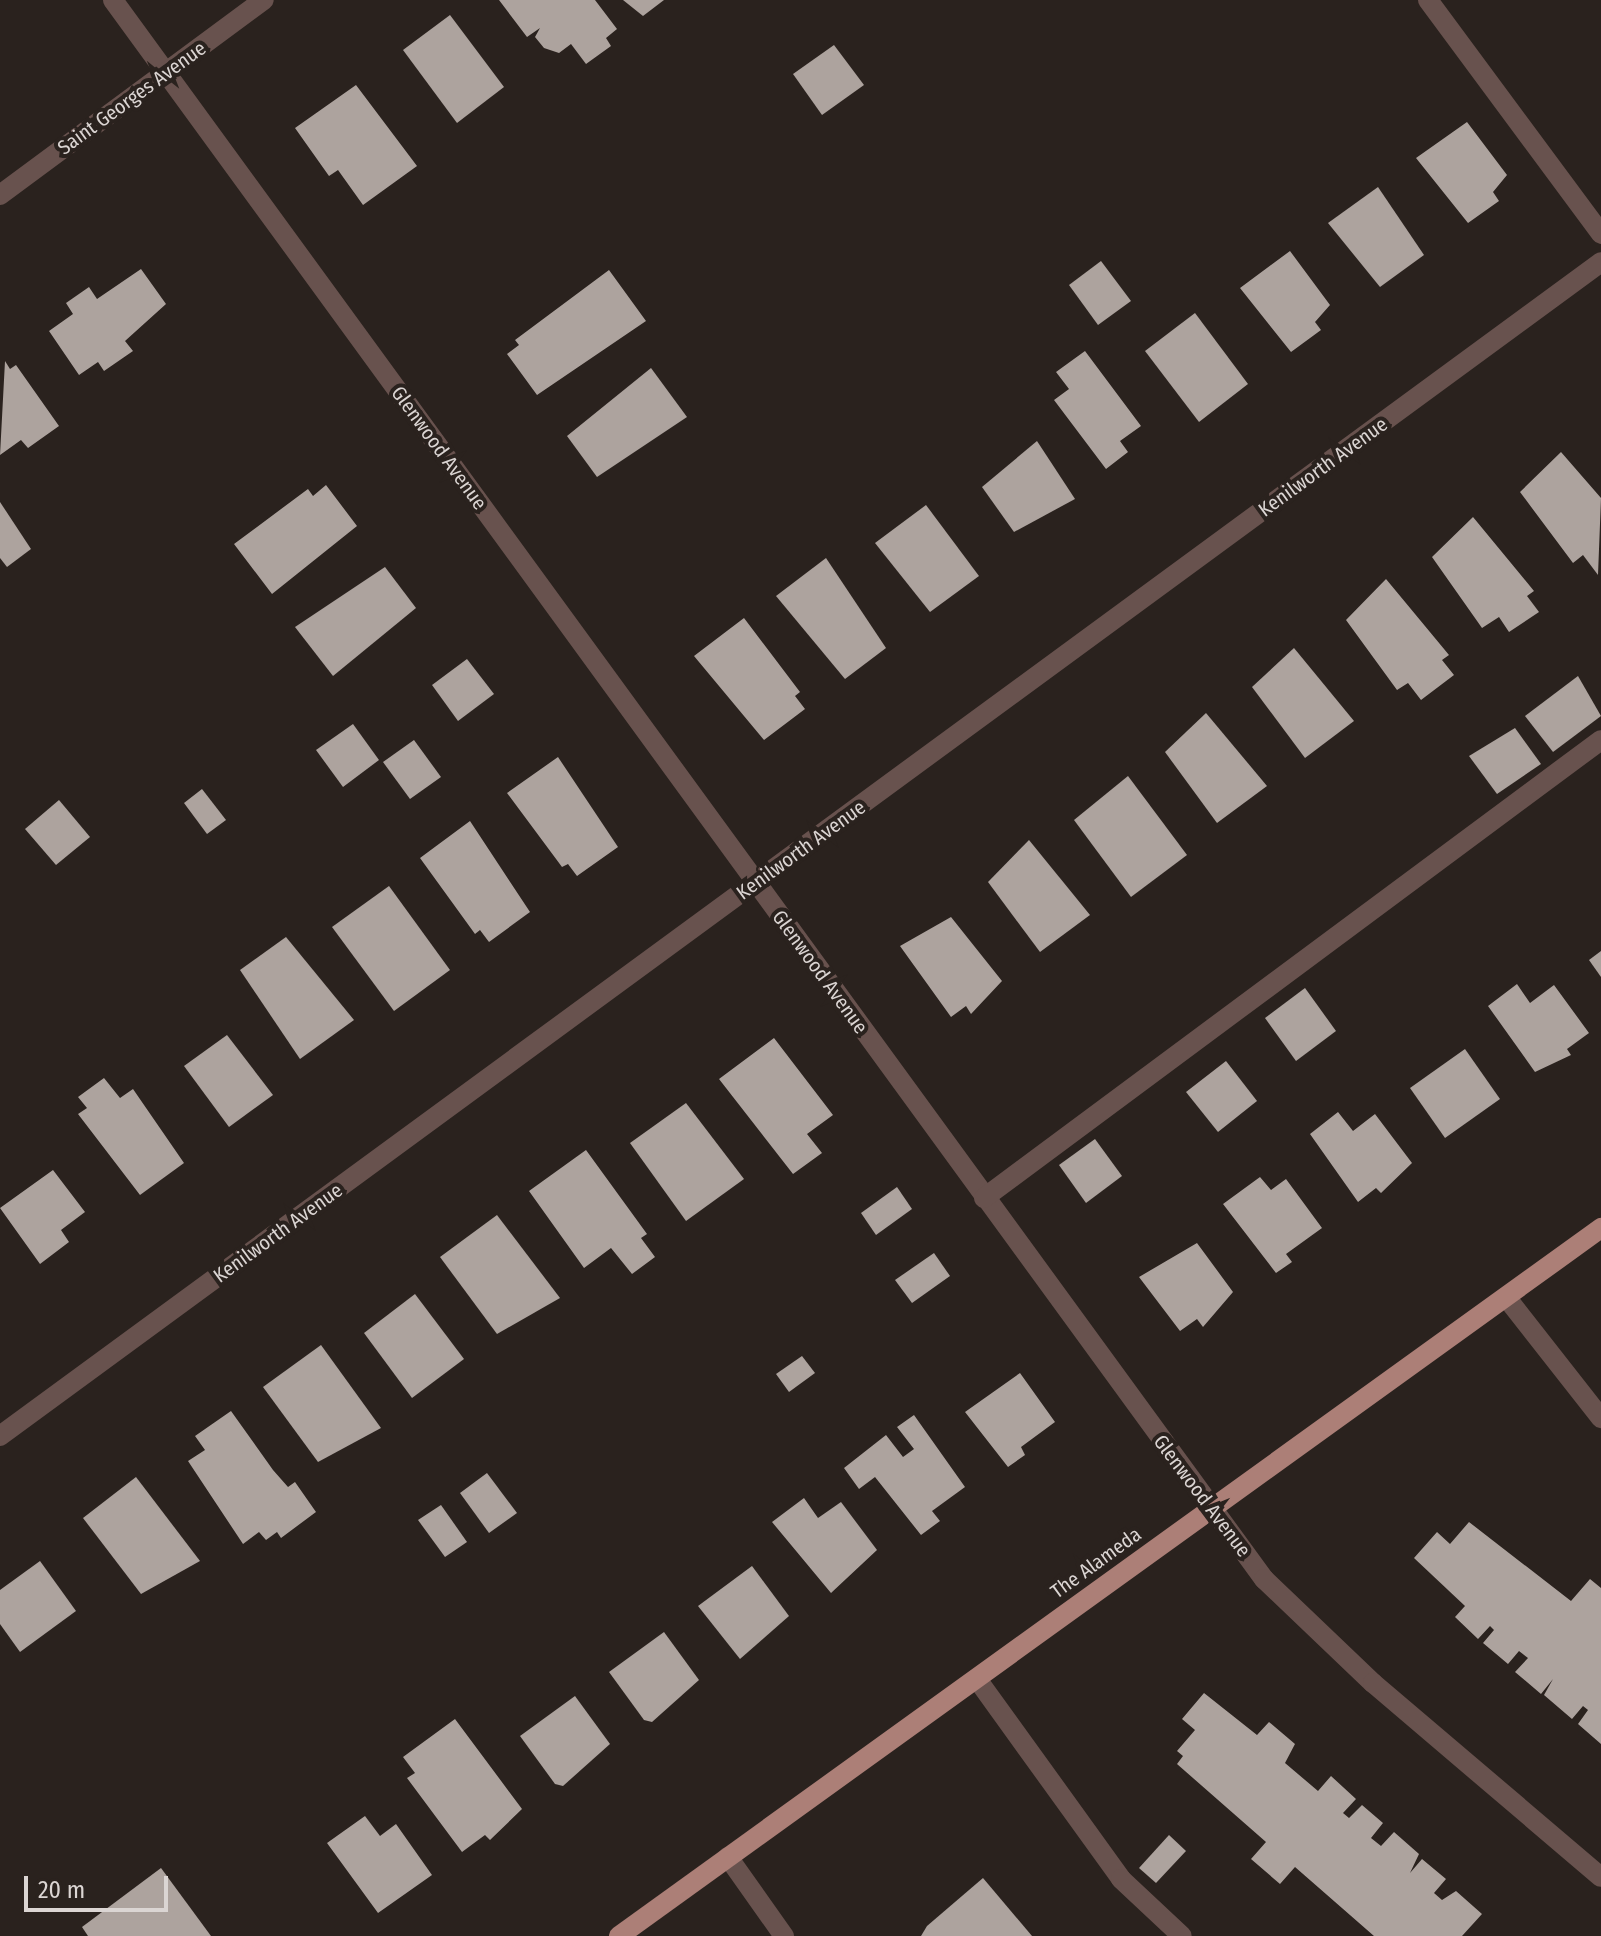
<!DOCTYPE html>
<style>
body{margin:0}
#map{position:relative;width:1601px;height:1936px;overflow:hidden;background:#2a221e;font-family:"Fira Sans Condensed",sans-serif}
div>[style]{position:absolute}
.building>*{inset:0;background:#ada39e}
.minor>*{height:20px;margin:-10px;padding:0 10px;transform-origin:10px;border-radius:10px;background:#68524e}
.major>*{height:20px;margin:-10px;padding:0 10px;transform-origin:10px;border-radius:10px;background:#ac7f77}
span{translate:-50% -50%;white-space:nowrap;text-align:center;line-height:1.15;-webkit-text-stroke:8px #2a221e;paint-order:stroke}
.street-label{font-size:20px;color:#dbd5d3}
.scale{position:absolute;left:24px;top:1876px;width:144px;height:36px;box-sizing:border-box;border:4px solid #dbd5d3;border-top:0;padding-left:10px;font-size:24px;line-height:28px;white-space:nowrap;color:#dbd5d3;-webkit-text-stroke:6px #2a221e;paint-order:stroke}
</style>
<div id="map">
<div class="building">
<div style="clip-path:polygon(499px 0,595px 0,617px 29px,606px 38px,611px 46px,586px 64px,571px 44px,559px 53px,544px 48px,535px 37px,540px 28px,527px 37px)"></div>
<div style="clip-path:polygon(623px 0,664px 0,643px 16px)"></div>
<div style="clip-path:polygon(450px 15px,504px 87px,457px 123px,403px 50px)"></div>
<div style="clip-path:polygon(834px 45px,864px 85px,822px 115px,793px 74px)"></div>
<div style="clip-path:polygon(356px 85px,417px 166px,363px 205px,338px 170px,329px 176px,295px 128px)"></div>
<div style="clip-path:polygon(1467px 122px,1507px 175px,1493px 192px,1499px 201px,1468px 223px,1416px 158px)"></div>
<div style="clip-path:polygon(1378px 187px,1424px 255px,1380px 287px,1328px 223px)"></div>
<div style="clip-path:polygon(1290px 251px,1330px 305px,1315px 322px,1321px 330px,1291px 352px,1240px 288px)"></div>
<div style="clip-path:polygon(1101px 261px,1131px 301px,1098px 325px,1069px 285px)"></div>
<div style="clip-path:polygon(141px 269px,166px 304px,125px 341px,133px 351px,104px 371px,98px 362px,79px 375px,49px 331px,73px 314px,66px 303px,89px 287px,97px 299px)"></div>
<div style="clip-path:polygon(609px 270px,646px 321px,537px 395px,507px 354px,519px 345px,515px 340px)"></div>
<div style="clip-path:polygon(1195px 313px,1248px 384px,1199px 422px,1145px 351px)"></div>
<div style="clip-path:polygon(1085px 351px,1141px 426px,1120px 441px,1128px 452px,1106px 469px,1054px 400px,1069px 389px,1056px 372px)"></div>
<div style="clip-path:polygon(5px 361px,10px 369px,16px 365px,59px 426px,28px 448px,21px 440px,0 455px)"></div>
<div style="clip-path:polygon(651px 368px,687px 417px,597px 477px,567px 436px)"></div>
<div style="clip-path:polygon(1037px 441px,1075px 499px,1014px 532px,982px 487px)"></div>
<div style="clip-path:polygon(1561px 452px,1601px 498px,1598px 575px,1583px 555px,1573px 563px,1520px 492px)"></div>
<div style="clip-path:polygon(326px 485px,357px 526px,272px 594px,234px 544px,308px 489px,313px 496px)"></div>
<div style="clip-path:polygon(0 502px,31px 549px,7px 567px,0 558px)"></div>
<div style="clip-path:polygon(926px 505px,979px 576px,930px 612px,875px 543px)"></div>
<div style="clip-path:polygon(1473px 517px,1534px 591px,1527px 596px,1539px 612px,1509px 632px,1499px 617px,1482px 628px,1432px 557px)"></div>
<div style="clip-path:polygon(826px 558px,886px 648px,845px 679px,776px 596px)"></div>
<div style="clip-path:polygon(385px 567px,416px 608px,333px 676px,295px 627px)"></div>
<div style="clip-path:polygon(1386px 579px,1449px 655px,1442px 660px,1454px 675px,1421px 700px,1408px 683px,1397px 690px,1346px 620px)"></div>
<div style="clip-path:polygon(744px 618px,800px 692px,795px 696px,805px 709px,764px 740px,694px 656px)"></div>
<div style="clip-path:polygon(1294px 648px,1354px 721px,1305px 758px,1252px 687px)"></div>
<div style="clip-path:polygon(467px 659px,494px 694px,458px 721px,432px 685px)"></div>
<div style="clip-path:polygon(1578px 676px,1601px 716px,1553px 752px,1525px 716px)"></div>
<div style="clip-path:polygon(1206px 713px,1267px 786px,1217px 823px,1165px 752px)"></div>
<div style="clip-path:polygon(353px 724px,379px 760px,343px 787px,316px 750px)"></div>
<div style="clip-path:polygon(1515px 728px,1541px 764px,1497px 794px,1469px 756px)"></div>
<div style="clip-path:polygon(414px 740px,441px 777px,410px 799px,383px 762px)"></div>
<div style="clip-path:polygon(558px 757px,618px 847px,577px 876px,568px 864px,562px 867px,507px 793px)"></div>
<div style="clip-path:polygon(1128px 776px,1187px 855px,1131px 897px,1074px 820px)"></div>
<div style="clip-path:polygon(202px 789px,226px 820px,207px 834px,184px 803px)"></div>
<div style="clip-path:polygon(59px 800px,90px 837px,56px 865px,25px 829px)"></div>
<div style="clip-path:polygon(470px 821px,530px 912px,489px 942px,480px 930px,475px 934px,420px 858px)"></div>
<div style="clip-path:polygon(1029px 840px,1090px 915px,1040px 952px,988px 882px)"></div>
<div style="clip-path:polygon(389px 886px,450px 970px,394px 1011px,332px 927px)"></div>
<div style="clip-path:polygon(951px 917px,1002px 981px,971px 1014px,966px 1006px,951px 1017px,900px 946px)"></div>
<div style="clip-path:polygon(286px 937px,354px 1020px,300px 1059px,240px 970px)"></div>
<div style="clip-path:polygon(1601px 951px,1601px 977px,1589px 960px)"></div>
<div style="clip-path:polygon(1517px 984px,1530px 1003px,1554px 985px,1589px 1033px,1567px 1049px,1571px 1055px,1535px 1072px,1488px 1006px)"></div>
<div style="clip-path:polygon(1305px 988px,1336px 1031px,1296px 1061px,1265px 1018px)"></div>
<div style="clip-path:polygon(227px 1035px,273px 1095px,229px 1127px,184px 1066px)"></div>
<div style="clip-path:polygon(774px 1038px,833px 1115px,807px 1134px,822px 1153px,793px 1174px,719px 1079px)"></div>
<div style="clip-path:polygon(1465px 1049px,1500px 1099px,1445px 1138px,1410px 1088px)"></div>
<div style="clip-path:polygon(1226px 1061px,1257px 1101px,1218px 1132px,1186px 1092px)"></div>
<div style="clip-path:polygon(104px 1078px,120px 1098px,133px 1089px,184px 1163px,140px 1195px,78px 1114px,87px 1108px,78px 1097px)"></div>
<div style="clip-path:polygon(686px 1103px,744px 1179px,686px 1221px,630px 1143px)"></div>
<div style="clip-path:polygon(1338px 1112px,1353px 1131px,1375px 1114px,1412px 1163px,1381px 1193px,1376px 1188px,1358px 1202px,1310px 1134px)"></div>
<div style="clip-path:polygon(1095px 1139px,1122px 1176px,1086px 1203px,1059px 1165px)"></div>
<div style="clip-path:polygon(586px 1150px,647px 1234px,641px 1238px,655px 1257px,632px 1274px,611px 1248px,584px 1268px,529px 1191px)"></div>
<div style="clip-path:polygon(53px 1170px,85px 1212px,61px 1230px,69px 1242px,40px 1264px,0 1208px)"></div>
<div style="clip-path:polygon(1260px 1177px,1271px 1190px,1286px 1179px,1322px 1228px,1286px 1254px,1292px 1262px,1276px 1273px,1223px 1204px)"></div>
<div style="clip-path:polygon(897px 1187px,912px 1209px,876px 1235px,861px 1213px)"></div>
<div style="clip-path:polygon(497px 1215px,560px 1298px,497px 1334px,440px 1257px)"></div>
<div style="clip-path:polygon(1197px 1243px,1233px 1292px,1203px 1327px,1197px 1319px,1180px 1331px,1139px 1277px)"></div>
<div style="clip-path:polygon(934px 1253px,950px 1276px,912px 1303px,895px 1280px)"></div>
<div style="clip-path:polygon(415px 1294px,464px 1359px,412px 1398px,364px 1333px)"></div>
<div style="clip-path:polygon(321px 1345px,381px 1428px,318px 1462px,263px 1387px)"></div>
<div style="clip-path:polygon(802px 1356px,815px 1373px,789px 1392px,776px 1374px)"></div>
<div style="clip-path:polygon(1020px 1373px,1055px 1422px,1021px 1447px,1025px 1455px,1008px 1467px,965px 1412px)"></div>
<div style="clip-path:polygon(231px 1411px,273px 1470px,288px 1487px,295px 1482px,316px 1512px,281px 1538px,277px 1532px,266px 1540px,259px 1532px,243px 1544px,188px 1461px,205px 1450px,195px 1436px)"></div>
<div style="clip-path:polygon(914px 1415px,965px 1487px,932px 1511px,940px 1521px,921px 1535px,875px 1477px,859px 1489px,844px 1468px,886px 1435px,903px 1457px,914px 1449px,897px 1427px)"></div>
<div style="clip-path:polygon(487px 1473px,517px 1513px,489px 1533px,460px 1493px)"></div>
<div style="clip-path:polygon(136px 1477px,200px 1561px,141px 1594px,83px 1518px)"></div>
<div style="clip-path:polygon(804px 1498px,818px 1518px,841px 1502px,877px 1550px,831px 1593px,772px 1522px)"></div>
<div style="clip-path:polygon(441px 1505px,467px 1542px,445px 1557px,418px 1520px)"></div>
<div style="clip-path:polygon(1469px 1522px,1571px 1601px,1590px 1579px,1601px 1588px,1601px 1744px,1578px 1724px,1588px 1710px,1583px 1706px,1572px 1719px,1544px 1695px,1553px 1679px,1541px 1694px,1515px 1672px,1528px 1658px,1519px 1651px,1508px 1664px,1483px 1643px,1494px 1630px,1490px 1626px,1478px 1639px,1455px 1617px,1465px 1606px,1414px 1558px,1437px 1532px,1450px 1544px)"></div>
<div style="clip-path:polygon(40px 1561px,76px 1611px,20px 1652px,0 1624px,0 1590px)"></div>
<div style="clip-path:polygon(752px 1566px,789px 1616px,740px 1659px,698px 1606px)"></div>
<div style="clip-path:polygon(664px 1632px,699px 1680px,652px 1722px,644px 1720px,609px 1672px)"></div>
<div style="clip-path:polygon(1204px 1693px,1257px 1735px,1269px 1722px,1295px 1744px,1285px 1763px,1318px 1791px,1331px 1776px,1356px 1799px,1343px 1813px,1349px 1818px,1362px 1805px,1383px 1823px,1371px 1838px,1381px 1846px,1394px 1832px,1419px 1854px,1410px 1873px,1422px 1859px,1446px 1879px,1434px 1893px,1442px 1900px,1456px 1891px,1482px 1914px,1462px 1936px,1374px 1936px,1295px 1867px,1280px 1884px,1251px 1859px,1266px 1842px,1177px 1764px,1183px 1756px,1177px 1751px,1195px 1730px,1182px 1719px)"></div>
<div style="clip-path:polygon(575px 1696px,610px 1744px,563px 1786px,555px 1784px,520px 1736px)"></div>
<div style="clip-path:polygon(455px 1719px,522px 1809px,490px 1840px,485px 1835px,462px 1852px,407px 1778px,415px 1773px,403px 1757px)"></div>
<div style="clip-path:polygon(365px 1816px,380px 1836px,396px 1824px,432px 1875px,378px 1913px,327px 1843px)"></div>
<div style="clip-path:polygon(1169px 1835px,1186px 1851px,1156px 1883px,1139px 1868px)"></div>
<div style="clip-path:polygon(161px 1868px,211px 1936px,88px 1936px,82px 1927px)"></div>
<div style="clip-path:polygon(983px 1878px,1032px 1936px,921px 1936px,927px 1926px)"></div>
</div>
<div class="minor">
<div style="left:113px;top:0;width:1954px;rotate:53.91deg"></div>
<div style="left:1264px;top:1579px;width:151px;rotate:43.7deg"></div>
<div style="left:1373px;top:1683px;width:299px;rotate:40.4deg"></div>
<div style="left:1428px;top:0;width:291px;rotate:53.5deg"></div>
<div style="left:0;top:195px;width:328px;rotate:-36.5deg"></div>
<div style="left:984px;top:1198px;width:768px;rotate:-36.59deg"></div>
<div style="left:1506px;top:1297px;width:154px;rotate:51.9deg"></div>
<div style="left:0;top:1436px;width:1985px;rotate:-36.25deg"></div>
<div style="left:977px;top:1679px;width:246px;rotate:54.2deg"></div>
<div style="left:1121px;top:1879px;width:83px;rotate:43.1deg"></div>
<div style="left:728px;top:1857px;width:97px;rotate:54.7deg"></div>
</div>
<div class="major">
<div style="left:619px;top:1936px;width:1211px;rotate:-35.79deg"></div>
</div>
<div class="street-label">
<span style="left:132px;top:98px;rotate:-36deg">Saint Georges Avenue</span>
<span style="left:439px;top:448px;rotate:54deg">Glenwood Avenue</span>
<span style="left:1323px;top:467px;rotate:-36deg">Kenilworth Avenue</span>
<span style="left:801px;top:850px;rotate:-36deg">Kenilworth Avenue</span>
<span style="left:820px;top:972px;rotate:54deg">Glenwood Avenue</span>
<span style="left:278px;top:1233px;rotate:-36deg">Kenilworth Avenue</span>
<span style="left:1202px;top:1496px;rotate:53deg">Glenwood Avenue</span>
<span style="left:1096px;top:1563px;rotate:-36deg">The Alameda</span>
</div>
<div class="scale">20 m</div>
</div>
